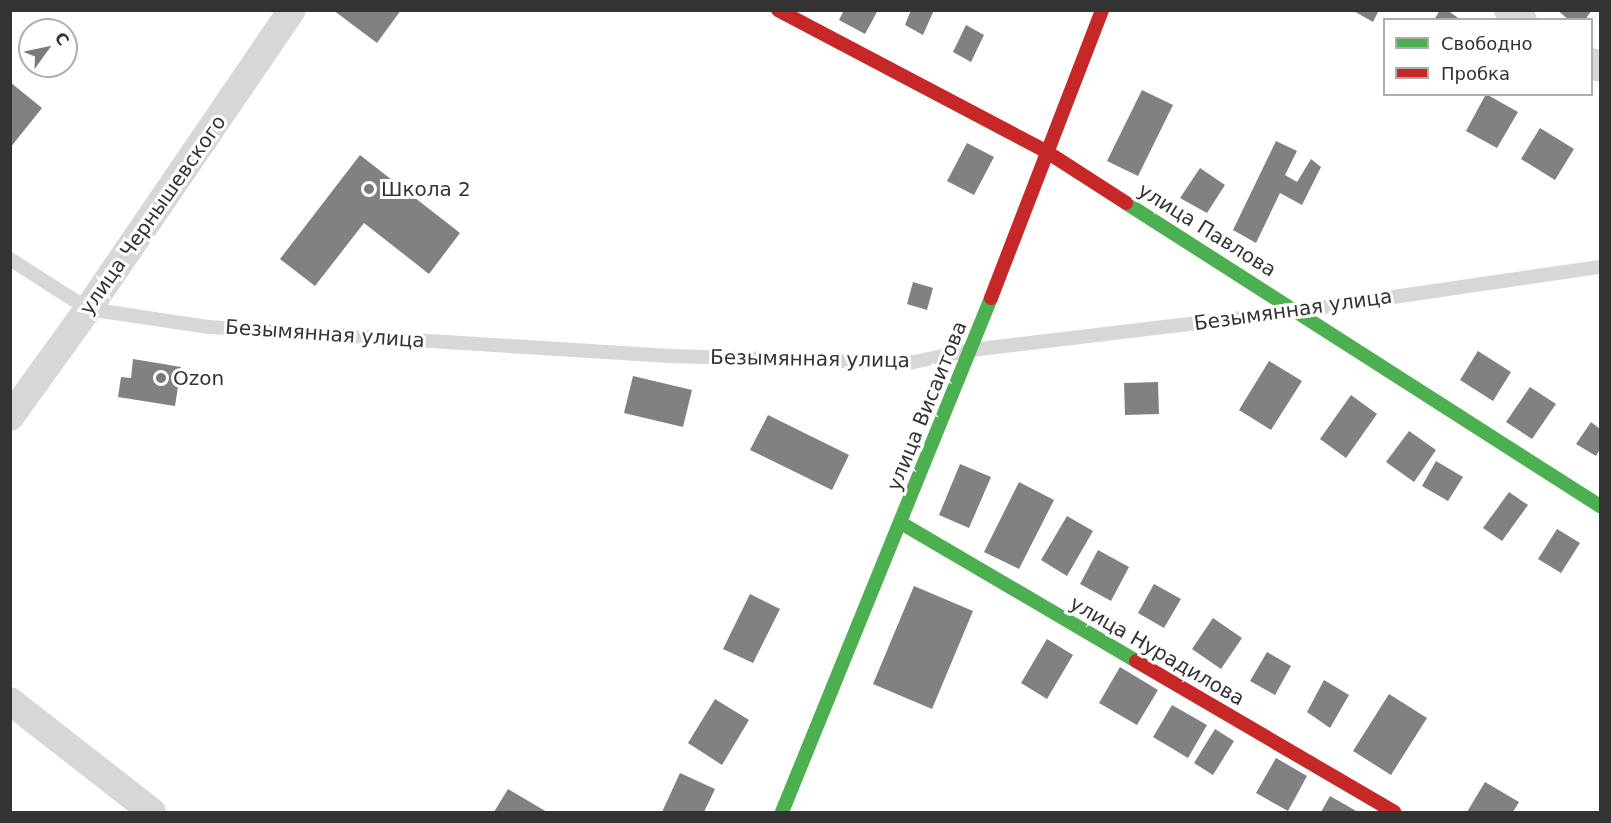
<!DOCTYPE html>
<meta charset="utf-8">
<style>
body{margin:0}
#map{position:relative;width:1611px;height:823px;overflow:hidden;background:#fff;font-family:"DejaVu Sans",sans-serif}
div>[style]{position:absolute}
.building>*{inset:0;background:#818181}
.lane>*{height:14px;margin:-7px;padding:0 7px;transform-origin:7px;border-radius:7px;background:#d7d7d7}
.street>*{height:28px;margin:-14px;padding:0 14px;transform-origin:14px;border-radius:14px;background:#d7d7d7}
.fast>*{height:14px;margin:-7px;padding:0 7px;transform-origin:7px;border-radius:7px;background:#4caf50}
.jam>*{height:14px;margin:-7px;padding:0 7px;transform-origin:7px;border-radius:7px;background:#c62828}
.dots>*{width:16px;height:16px;translate:-50% -50%;box-sizing:border-box;border:3px solid #fff;border-radius:50%}
span{translate:-50% -50%;white-space:nowrap;text-align:center;line-height:1.15;-webkit-text-stroke:6px #fff;paint-order:stroke}
.poi-label{font-size:20px;color:#333}
.left{translate:0 -50%;text-align:left}
.street-label{font-size:20px;color:#333}
.frame{position:absolute;inset:0;border:12px solid #333;pointer-events:none}
.legend{position:absolute;left:1383px;top:18px;width:210px;height:78px;box-sizing:border-box;background:#fff;border:2px solid #adadad;margin:0;padding:8px 10px;list-style:none;font-size:18px;color:#333}
.legend li{display:flex;align-items:center;gap:12px;height:30px}
.legend b{width:30px;border:2px solid #adadad}
.north{position:absolute;left:18px;top:18px;width:60px;height:60px;box-sizing:border-box;background:#fff;border:2px solid #adadad;border-radius:50%;rotate:57deg;font-size:16px;font-weight:700;line-height:24px;text-align:center;color:#333}
.north::after{content:'';display:block;margin:auto;width:21px;height:27px;background:#7a7a7a;clip-path:polygon(50% 0,100% 100%,50% 72%,0 100%)}
</style>
<div id="map">
<div class="building">
<div style="clip-path:polygon(333px 10px,401px 10px,377px 43px)"></div>
<div style="clip-path:polygon(844px 10px,878px 10px,865px 34px,839px 20px)"></div>
<div style="clip-path:polygon(911px 10px,934px 10px,923px 35px,905px 25px)"></div>
<div style="clip-path:polygon(1352px 10px,1379px 10px,1373px 22px)"></div>
<div style="clip-path:polygon(1440px 10px,1447px 10px,1461px 20px,1434px 20px)"></div>
<div style="clip-path:polygon(1557px 10px,1592px 10px,1585px 20px,1569px 20px)"></div>
<div style="clip-path:polygon(966px 25px,984px 35px,971px 62px,953px 52px)"></div>
<div style="clip-path:polygon(10px 82px,42px 108px,10px 148px)"></div>
<div style="clip-path:polygon(1142px 90px,1173px 105px,1138px 176px,1107px 161px)"></div>
<div style="clip-path:polygon(1486px 94px,1518px 112px,1497px 148px,1466px 131px)"></div>
<div style="clip-path:polygon(1540px 128px,1574px 149px,1555px 180px,1521px 159px)"></div>
<div style="clip-path:polygon(1276px 141px,1297px 151px,1285px 175px,1297px 182px,1311px 159px,1321px 167px,1302px 205px,1280px 193px,1256px 243px,1233px 230px)"></div>
<div style="clip-path:polygon(967px 143px,994px 157px,974px 195px,947px 181px)"></div>
<div style="clip-path:polygon(360px 155px,460px 233px,429px 274px,364px 223px,315px 286px,280px 259px)"></div>
<div style="clip-path:polygon(1200px 168px,1225px 185px,1207px 213px,1180px 198px)"></div>
<div style="clip-path:polygon(913px 282px,933px 288px,927px 310px,907px 304px)"></div>
<div style="clip-path:polygon(1478px 351px,1511px 372px,1493px 401px,1460px 380px)"></div>
<div style="clip-path:polygon(133px 359px,181px 367px,175px 406px,118px 397px,121px 377px,131px 378px)"></div>
<div style="clip-path:polygon(1269px 361px,1302px 381px,1271px 430px,1239px 410px)"></div>
<div style="clip-path:polygon(633px 376px,692px 390px,683px 427px,624px 413px)"></div>
<div style="clip-path:polygon(1158px 382px,1159px 414px,1125px 415px,1124px 383px)"></div>
<div style="clip-path:polygon(1530px 387px,1556px 404px,1532px 439px,1506px 422px)"></div>
<div style="clip-path:polygon(1351px 395px,1377px 414px,1346px 458px,1320px 439px)"></div>
<div style="clip-path:polygon(768px 415px,849px 455px,832px 490px,750px 450px)"></div>
<div style="clip-path:polygon(1591px 422px,1600px 429px,1600px 449px,1596px 456px,1576px 444px)"></div>
<div style="clip-path:polygon(1409px 431px,1436px 450px,1414px 482px,1386px 462px)"></div>
<div style="clip-path:polygon(1436px 461px,1463px 477px,1448px 501px,1422px 486px)"></div>
<div style="clip-path:polygon(960px 464px,991px 477px,969px 528px,939px 515px)"></div>
<div style="clip-path:polygon(1019px 482px,1054px 500px,1019px 569px,984px 552px)"></div>
<div style="clip-path:polygon(1509px 492px,1528px 505px,1502px 541px,1483px 528px)"></div>
<div style="clip-path:polygon(1067px 516px,1093px 531px,1067px 576px,1041px 560px)"></div>
<div style="clip-path:polygon(1557px 529px,1580px 543px,1561px 573px,1538px 559px)"></div>
<div style="clip-path:polygon(1098px 550px,1129px 567px,1111px 601px,1080px 584px)"></div>
<div style="clip-path:polygon(1154px 584px,1181px 599px,1164px 628px,1138px 613px)"></div>
<div style="clip-path:polygon(914px 586px,973px 611px,932px 709px,873px 684px)"></div>
<div style="clip-path:polygon(750px 594px,780px 609px,753px 663px,723px 649px)"></div>
<div style="clip-path:polygon(1213px 618px,1242px 638px,1221px 669px,1192px 649px)"></div>
<div style="clip-path:polygon(1047px 639px,1073px 655px,1047px 699px,1021px 683px)"></div>
<div style="clip-path:polygon(1267px 652px,1291px 666px,1275px 695px,1250px 681px)"></div>
<div style="clip-path:polygon(1120px 667px,1158px 690px,1137px 725px,1099px 703px)"></div>
<div style="clip-path:polygon(1324px 680px,1349px 695px,1330px 728px,1307px 712px)"></div>
<div style="clip-path:polygon(1389px 694px,1427px 718px,1391px 775px,1353px 751px)"></div>
<div style="clip-path:polygon(715px 699px,749px 720px,722px 765px,688px 743px)"></div>
<div style="clip-path:polygon(1172px 705px,1207px 725px,1188px 758px,1153px 737px)"></div>
<div style="clip-path:polygon(1215px 729px,1234px 741px,1213px 775px,1194px 763px)"></div>
<div style="clip-path:polygon(1276px 758px,1307px 776px,1288px 811px,1256px 793px)"></div>
<div style="clip-path:polygon(680px 773px,715px 789px,704px 812px,662px 812px)"></div>
<div style="clip-path:polygon(1485px 782px,1519px 802px,1513px 812px,1467px 812px)"></div>
<div style="clip-path:polygon(508px 789px,547px 812px,494px 812px)"></div>
<div style="clip-path:polygon(1330px 796px,1358px 812px,1321px 812px)"></div>
</div>
<div class="lane">
<div style="left:10px;top:259px;width:93px;rotate:32.7deg"></div>
<div style="left:88px;top:309px;width:121px;rotate:8.5deg"></div>
<div style="left:208px;top:327px;width:463px;rotate:3.6deg"></div>
<div style="left:670px;top:356px;width:239px;rotate:1.7deg"></div>
<div style="left:909px;top:363px;width:63px;rotate:-11.8deg"></div>
<div style="left:971px;top:350px;width:328px;rotate:-6.8deg"></div>
<div style="left:1297px;top:311px;width:306px;rotate:-8.3deg"></div>
</div>
<div class="street">
<div style="left:1508px;top:10px;width:18px;rotate:34deg"></div>
<div style="left:1592px;top:62px;width:10px;rotate:37deg"></div>
<div style="left:10px;top:417px;width:133px;rotate:-54.2deg"></div>
<div style="left:88px;top:309px;width:362px;rotate:-55.7deg"></div>
<div style="left:10px;top:701px;width:180px;rotate:38deg"></div>
</div>
<div class="fast">
<div style="left:1126px;top:203px;width:563px;rotate:32.59deg"></div>
<div style="left:901px;top:523px;width:273px;rotate:30.4deg"></div>
<div style="left:782px;top:812px;width:555px;rotate:-67.87deg"></div>
</div>
<div class="jam">
<div style="left:778px;top:10px;width:304px;rotate:27.8deg"></div>
<div style="left:1047px;top:152px;width:94px;rotate:32.8deg"></div>
<div style="left:991px;top:298px;width:309px;rotate:-68.9deg"></div>
<div style="left:1136px;top:661px;width:299px;rotate:30.3deg"></div>
</div>
<div class="dots">
<div style="left:369px;top:189px;background:#7a7a7a"></div>
<div style="left:161px;top:378px;background:#7a7a7a"></div>
</div>
<div class="poi-label">
<span class="left" style="left:381px;top:189px">Школа 2</span>
<span class="left" style="left:173px;top:378px">Ozon</span>
</div>
<div class="street-label">
<span style="left:153px;top:215px;rotate:-55deg">улица Чернышевского</span>
<span style="left:1207px;top:230px;rotate:32deg">улица Павлова</span>
<span style="left:1293px;top:310px;rotate:-8deg">Безымянная улица</span>
<span style="left:325px;top:334px;rotate:4deg">Безымянная улица</span>
<span style="left:810px;top:359px;rotate:1deg">Безымянная улица</span>
<span style="left:927px;top:406px;rotate:-68deg">улица Висаитова</span>
<span style="left:1157px;top:651px;rotate:30deg">улица Нурадилова</span>
</div>
<div class="frame"></div>
<ul class="legend">
<li><b style="height:8px;background:#4caf50"></b>Свободно</li>
<li><b style="height:8px;background:#c62828"></b>Пробка</li>
</ul>
<div class="north">С</div>
</div>
